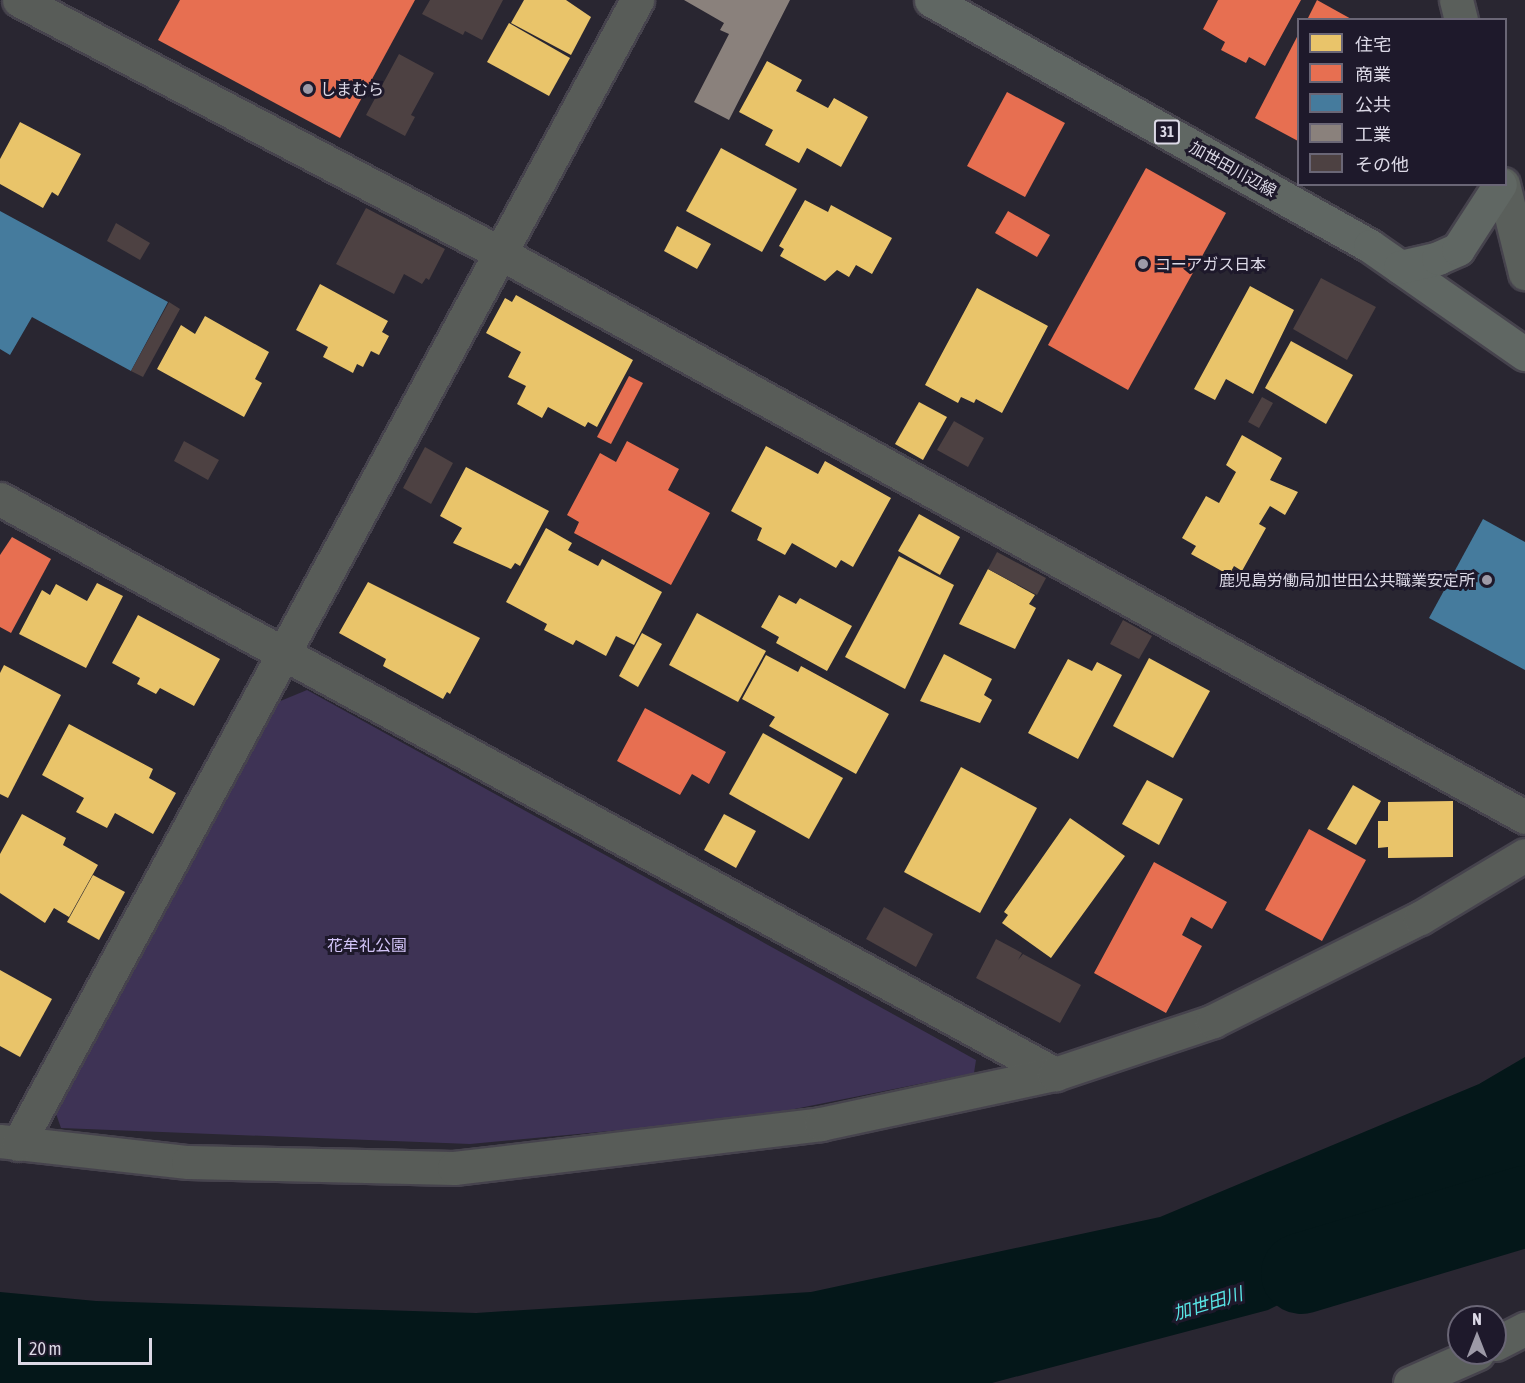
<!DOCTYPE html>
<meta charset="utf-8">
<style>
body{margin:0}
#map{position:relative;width:1525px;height:1383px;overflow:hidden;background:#292631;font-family:"Asap Condensed","Noto Sans JP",sans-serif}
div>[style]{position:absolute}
.green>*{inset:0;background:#3e3355}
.water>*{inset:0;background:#041719}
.homes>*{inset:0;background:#e9c46a}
.shops>*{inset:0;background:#e76f51}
.public>*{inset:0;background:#457b9d}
.industry>*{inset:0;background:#8a817c}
.river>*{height:81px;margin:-40.5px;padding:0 40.5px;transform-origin:40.5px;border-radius:40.5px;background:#041719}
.building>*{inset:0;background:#4d4142}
.roads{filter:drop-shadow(2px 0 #46434d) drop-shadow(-2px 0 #46434d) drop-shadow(0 2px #46434d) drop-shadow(0 -2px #46434d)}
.street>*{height:33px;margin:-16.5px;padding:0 16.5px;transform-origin:16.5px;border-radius:16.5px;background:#585c58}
.secondary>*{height:33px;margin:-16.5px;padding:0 16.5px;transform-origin:16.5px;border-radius:16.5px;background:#5a5f5b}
.primary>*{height:33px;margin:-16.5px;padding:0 16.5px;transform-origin:16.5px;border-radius:16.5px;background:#606763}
.dots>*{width:16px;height:16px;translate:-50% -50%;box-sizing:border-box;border:3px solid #1e192b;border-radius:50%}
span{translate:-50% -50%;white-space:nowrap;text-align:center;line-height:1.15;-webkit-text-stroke:6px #1e192b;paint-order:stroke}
.shield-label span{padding:2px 4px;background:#1e192b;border:2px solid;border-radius:4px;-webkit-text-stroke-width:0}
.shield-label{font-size:15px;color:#dcd9e6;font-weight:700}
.poi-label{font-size:16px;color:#dcd9e6}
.left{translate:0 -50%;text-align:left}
.right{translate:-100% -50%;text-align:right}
.street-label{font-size:16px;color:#dcd9e6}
.park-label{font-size:16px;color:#d3c5f8}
.water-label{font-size:18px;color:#58e4e5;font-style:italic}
.legend{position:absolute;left:1297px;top:18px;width:210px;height:168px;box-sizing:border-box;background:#1e192b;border:2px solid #6a6676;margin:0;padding:8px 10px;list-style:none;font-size:18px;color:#dcd9e6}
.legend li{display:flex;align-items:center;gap:12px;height:30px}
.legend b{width:30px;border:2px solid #6a6676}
.north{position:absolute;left:1447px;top:1305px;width:60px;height:60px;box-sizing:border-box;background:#1e192b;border:2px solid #6a6676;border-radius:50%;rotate:0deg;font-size:16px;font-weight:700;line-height:24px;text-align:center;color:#dcd9e6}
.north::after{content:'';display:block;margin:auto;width:21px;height:27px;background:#9d9aa7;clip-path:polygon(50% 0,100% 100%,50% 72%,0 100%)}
.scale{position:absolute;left:18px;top:1338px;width:134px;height:27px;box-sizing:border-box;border:3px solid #dcd9e6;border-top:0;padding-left:8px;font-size:18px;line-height:21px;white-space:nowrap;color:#dcd9e6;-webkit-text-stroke:4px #1e192b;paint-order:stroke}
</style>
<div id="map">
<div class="green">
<div style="clip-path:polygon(307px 690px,976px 1060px,974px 1073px,750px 1118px,470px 1144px,61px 1128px,55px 1111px,278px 702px)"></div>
</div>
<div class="water">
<div style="clip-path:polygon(1525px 1057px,1525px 1183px,1268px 1310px,992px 1383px,0 1383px,0 1292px,96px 1301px,476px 1313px,811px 1292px,1160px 1217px,1479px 1084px)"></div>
</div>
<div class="homes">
<div style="clip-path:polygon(524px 0,566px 0,591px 17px,571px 55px,511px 23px)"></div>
<div style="clip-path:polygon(509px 23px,570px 58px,549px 96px,487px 62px)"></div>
<div style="clip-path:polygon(767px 61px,802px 80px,796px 91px,828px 108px,834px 98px,868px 117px,841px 167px,807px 148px,799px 163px,765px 145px,773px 130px,739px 112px)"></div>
<div style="clip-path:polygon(20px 122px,81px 154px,58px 196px,52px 192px,43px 208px,0 184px,0 159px)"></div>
<div style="clip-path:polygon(721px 148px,797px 189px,762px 252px,686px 211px)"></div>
<div style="clip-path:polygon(805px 200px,828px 212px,831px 205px,892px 238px,872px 274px,856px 265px,849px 277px,837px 270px,825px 281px,780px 256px,784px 249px,779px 246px)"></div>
<div style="clip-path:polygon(677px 226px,711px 244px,697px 269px,664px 251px)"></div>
<div style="clip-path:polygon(320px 284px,388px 321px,382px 332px,389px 336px,379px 355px,371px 351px,363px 367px,357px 364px,353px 373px,323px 357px,328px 347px,296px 330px)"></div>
<div style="clip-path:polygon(1250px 286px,1294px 310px,1253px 394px,1226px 379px,1215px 400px,1194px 389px)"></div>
<div style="clip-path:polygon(977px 288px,1048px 326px,1002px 413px,976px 399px,974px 403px,961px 397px,958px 403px,925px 385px)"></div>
<div style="clip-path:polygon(516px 295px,633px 360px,597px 427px,588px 422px,585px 427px,548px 407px,542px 418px,517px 404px,526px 386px,508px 377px,521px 352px,486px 333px,505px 298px,512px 302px)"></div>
<div style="clip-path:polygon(205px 316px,269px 352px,255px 379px,262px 383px,244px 417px,157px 369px,181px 325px,195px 334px)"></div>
<div style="clip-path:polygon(1291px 341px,1353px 375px,1326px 424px,1265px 388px)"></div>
<div style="clip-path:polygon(919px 402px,947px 417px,923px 460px,895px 444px)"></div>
<div style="clip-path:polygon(1242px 435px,1282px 458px,1270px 480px,1298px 492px,1285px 515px,1270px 506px,1259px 524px,1266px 528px,1242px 571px,1234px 566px,1229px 575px,1191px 554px,1196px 546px,1182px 538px,1206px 496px,1219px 503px,1236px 472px,1226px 465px)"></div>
<div style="clip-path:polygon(766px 446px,818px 474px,825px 461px,891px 498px,853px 567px,841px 560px,836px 568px,792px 543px,785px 555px,757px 540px,762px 528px,731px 511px)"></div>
<div style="clip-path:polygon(466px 467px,549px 511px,520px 566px,515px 563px,511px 569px,453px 543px,462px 528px,440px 516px)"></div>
<div style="clip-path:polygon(919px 514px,960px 537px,940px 575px,898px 551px)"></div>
<div style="clip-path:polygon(546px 528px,572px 543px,568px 550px,598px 566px,602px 559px,662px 592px,634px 645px,616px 636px,606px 656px,576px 640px,573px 645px,544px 630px,547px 624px,506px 602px)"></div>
<div style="clip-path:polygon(899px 556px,954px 585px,905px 689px,845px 657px)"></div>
<div style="clip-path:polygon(988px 569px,1035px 595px,1029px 604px,1036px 608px,1015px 649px,959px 624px)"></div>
<div style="clip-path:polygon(368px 582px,480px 638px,450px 694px,447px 692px,443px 699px,383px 666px,386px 659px,339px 633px)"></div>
<div style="clip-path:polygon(97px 583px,123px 596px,86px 668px,19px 634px,42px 590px,50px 595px,56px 584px,87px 601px)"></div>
<div style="clip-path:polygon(779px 595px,796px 604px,800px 598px,852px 626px,827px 671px,776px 643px,779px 637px,761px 627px)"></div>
<div style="clip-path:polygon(697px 613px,766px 651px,738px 702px,669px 665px)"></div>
<div style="clip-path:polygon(138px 615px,220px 659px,194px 706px,160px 688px,156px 694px,137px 684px,140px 678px,112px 663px)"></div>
<div style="clip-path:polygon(642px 633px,662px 644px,638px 687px,619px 676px)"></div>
<div style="clip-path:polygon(944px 654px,992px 679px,984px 695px,992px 700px,980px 723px,920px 701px)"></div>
<div style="clip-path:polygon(766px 655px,798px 672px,801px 666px,889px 714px,856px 774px,769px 726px,775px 717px,742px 699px)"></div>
<div style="clip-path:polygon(1149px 658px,1210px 691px,1173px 758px,1113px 726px)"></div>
<div style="clip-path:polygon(1068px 659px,1092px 671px,1097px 662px,1122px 675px,1078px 759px,1028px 733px)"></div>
<div style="clip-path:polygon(4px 665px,61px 695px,8px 798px,0 794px,0 673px)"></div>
<div style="clip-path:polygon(69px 724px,153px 769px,149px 778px,176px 793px,153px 834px,115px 813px,107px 828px,76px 812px,84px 798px,42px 775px)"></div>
<div style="clip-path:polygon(763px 733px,843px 778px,809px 839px,729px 794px)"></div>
<div style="clip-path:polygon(961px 767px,1037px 808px,980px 913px,904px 872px)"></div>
<div style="clip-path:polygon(1147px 780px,1183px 799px,1159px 845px,1122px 824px)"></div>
<div style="clip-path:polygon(1353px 785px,1381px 801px,1356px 845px,1327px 829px)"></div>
<div style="clip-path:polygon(1453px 801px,1453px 857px,1388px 858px,1388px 847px,1378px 848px,1378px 821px,1388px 821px,1388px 802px)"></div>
<div style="clip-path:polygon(22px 814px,66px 838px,63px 845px,98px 865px,69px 917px,54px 908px,45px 923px,0 893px,0 854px)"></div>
<div style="clip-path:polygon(724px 814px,756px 831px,736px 868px,704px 850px)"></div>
<div style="clip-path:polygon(1070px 818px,1125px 856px,1051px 958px,1002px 923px,1008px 915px,1004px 912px)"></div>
<div style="clip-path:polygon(93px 875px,125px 892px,99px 940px,67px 922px)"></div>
<div style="clip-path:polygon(0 970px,52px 999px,20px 1057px,0 1046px)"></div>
</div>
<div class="shops">
<div style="clip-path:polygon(180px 0,415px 0,340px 138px,158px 40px)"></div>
<div style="clip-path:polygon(1218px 0,1301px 0,1265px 66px,1249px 57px,1246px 63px,1221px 50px,1225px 42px,1203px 29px)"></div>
<div style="clip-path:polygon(1317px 0,1353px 20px,1307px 20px)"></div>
<div style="clip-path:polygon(1298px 35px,1298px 141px,1255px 118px)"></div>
<div style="clip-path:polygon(1007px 92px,1065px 123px,1025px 197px,967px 166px)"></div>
<div style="clip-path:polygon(1146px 168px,1226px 213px,1128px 390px,1048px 345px)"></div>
<div style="clip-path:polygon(1008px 211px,1050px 235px,1037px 257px,995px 233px)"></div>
<div style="clip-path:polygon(629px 376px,643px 383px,611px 444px,597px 437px)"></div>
<div style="clip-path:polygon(627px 441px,679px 469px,668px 490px,710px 513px,671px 585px,574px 533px,579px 522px,567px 515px,600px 453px,616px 462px)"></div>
<div style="clip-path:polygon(12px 537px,51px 559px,11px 633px,0 627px,0 555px)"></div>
<div style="clip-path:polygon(645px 708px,726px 752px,709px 784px,692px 774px,680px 795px,617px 761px)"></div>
<div style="clip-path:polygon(1309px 829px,1366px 860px,1322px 941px,1265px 910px)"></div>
<div style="clip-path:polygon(1154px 862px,1227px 902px,1212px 929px,1191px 917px,1182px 935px,1202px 946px,1166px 1013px,1094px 973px)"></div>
</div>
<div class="public">
<div style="clip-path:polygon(0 211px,168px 302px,131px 371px,32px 317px,10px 355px,0 349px)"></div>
<div style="clip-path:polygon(1483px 519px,1525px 542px,1525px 670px,1429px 618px)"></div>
</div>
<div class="industry">
<div style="clip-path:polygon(684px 0,790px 0,729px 120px,694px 102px,729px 34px,720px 30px,724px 23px)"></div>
</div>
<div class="river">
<div style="left:1301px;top:1273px;width:234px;rotate:-16.7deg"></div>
</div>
<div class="building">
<div style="clip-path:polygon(430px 0,503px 0,482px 40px,465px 31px,463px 35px,422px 14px)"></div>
<div style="clip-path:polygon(399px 54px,434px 73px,411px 115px,415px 117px,405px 136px,366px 115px)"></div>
<div style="clip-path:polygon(366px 208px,445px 249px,429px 280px,426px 278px,422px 284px,404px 274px,394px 294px,336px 264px)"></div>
<div style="clip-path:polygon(116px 223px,150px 243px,140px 260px,107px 241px)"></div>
<div style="clip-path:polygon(1321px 278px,1376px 307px,1347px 360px,1293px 329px)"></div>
<div style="clip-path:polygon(169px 302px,180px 309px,143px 377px,131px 371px)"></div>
<div style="clip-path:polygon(1262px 397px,1273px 403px,1259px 428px,1248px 422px)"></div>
<div style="clip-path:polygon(954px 421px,984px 438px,968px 467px,937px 450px)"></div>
<div style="clip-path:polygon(184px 441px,219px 460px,208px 480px,174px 461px)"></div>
<div style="clip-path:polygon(425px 447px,453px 463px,431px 504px,403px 488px)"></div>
<div style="clip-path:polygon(997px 552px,1046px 578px,1037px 595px,988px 569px)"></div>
<div style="clip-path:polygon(1123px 620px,1152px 636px,1139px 659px,1110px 644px)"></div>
<div style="clip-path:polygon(884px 907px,933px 934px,916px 967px,866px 939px)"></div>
<div style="clip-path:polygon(996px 939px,1022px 953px,1018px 960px,1023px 954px,1081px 985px,1060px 1023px,976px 978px)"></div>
</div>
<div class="roads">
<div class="street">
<div style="left:19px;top:0;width:543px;rotate:27.74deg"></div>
<div style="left:500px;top:253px;width:1170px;rotate:28.82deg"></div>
<div style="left:0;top:499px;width:1202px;rotate:28.59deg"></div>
<div style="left:0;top:1141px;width:189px;rotate:6.4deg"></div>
<div style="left:188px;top:1162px;width:266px;rotate:1.3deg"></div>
<div style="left:454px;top:1168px;width:370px;rotate:-6.8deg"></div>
<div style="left:821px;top:1124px;width:239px;rotate:-12.1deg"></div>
<div style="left:1055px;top:1074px;width:167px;rotate:-18.5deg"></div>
<div style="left:1213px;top:1021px;width:231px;rotate:-26.5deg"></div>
<div style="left:1420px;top:918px;width:122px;rotate:-31deg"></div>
<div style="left:18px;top:1144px;width:1301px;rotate:-61.58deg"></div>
</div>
<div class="secondary">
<div style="left:1456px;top:0;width:21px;rotate:76deg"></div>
<div style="left:1503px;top:184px;width:92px;rotate:76.1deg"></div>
<div style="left:1495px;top:1344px;width:34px;rotate:-27deg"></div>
<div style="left:1410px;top:1383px;width:74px;rotate:-23.8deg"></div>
</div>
<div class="primary">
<div style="left:931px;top:0;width:503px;rotate:29.26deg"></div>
<div style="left:1370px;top:246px;width:189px;rotate:34.9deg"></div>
<div style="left:1400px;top:267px;width:39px;rotate:-13deg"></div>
<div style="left:1438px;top:258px;width:22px;rotate:-24deg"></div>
<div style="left:1458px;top:249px;width:77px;rotate:-57.1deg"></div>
</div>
</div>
<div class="dots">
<div style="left:308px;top:89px;background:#9d9aa7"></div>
<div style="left:1143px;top:264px;background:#9d9aa7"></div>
<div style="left:1487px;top:580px;background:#9d9aa7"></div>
</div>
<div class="shield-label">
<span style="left:1167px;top:132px">31</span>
</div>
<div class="poi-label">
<span class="left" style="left:320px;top:89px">しまむら</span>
<span class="left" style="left:1155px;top:264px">コーアガス日本</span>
<span class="right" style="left:1475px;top:580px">鹿児島労働局加世田公共職業安定所</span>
</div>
<div class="street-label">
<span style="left:1233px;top:169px;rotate:29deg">加世田川辺線</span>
</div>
<div class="park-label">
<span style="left:367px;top:945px">花牟礼公園</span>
</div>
<div class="water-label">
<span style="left:1208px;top:1304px;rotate:-17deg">加世田川</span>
</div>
<ul class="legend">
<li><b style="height:16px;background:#e9c46a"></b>住宅</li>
<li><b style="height:16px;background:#e76f51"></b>商業</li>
<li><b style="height:16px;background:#457b9d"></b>公共</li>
<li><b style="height:16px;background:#8a817c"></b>工業</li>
<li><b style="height:16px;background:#4d4142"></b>その他</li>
</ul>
<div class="north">N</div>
<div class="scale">20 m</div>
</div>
